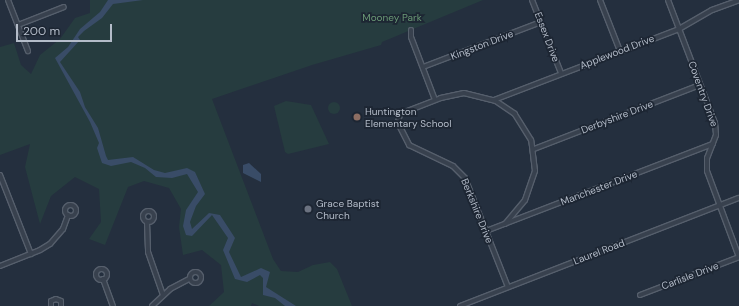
<!DOCTYPE html>
<style>
body{margin:0}
#map{position:relative;width:739px;height:306px;overflow:hidden;background:#242f3e;font-family:"DM Sans",sans-serif}
div>[style]{position:absolute}
.green>*{inset:0;background:#263c3f}
.round{border-radius:50%}
.water>*{inset:0;background:#394c67}
.roads{filter:drop-shadow(1px 0 #565f6c) drop-shadow(-1px 0 #565f6c) drop-shadow(0 1px #565f6c) drop-shadow(0 -1px #565f6c)}
.minor>*{height:4px;margin:-2px;padding:0 2px;transform-origin:2px;border-radius:2px;background:#38414e}
.minor>.ring{margin:-2px;padding:0;box-sizing:content-box;background:none;border:4px solid #38414e;border-radius:50%}
.dots>*{width:11px;height:11px;translate:-50% -50%;box-sizing:border-box;border:2px solid #1d2633;border-radius:50%}
span{translate:-50% -50%;white-space:nowrap;text-align:center;line-height:1.15;-webkit-text-stroke:3.5px #1d2633;paint-order:stroke}
.park-label{font-size:10px;color:#6b9a76}
.street-label{font-size:10px;color:#b4bcc9}
.poi-label{font-size:10px;color:#b4bcc9}
.left{translate:0 -50%;text-align:left}
.scale{position:absolute;left:16px;top:24px;width:96px;height:18px;box-sizing:border-box;border:2px solid #b4bcc9;border-top:0;padding-left:5px;font-size:12px;line-height:14px;white-space:nowrap;color:#b4bcc9;-webkit-text-stroke:3px #1d2633;paint-order:stroke}
</style>
<div id="map">
<div class="green">
<div style="clip-path:polygon(90px 0,483px 0,382px 42px,381px 45px,312px 65px,212px 99px,273px 259px,281px 271px,298px 272px,313px 265px,330px 262px,337px 269px,352px 306px,259px 306px,252px 303px,251px 306px,209px 306px,224px 292px,221px 265px,202px 250px,183px 255px,179px 227px,181px 209px,169px 188px,144px 181px,128px 187px,105px 245px,89px 239px,101px 222px,99px 189px,75px 177px,51px 196px,40px 224px,25px 167px,30px 144px,0 155px,0 47px,14px 43px,21px 65px,31px 74px,40px 55px,60px 39px,75px 18px,90px 13px)"></div>
<div style="clip-path:polygon(286px 101px,311px 105px,329px 144px,288px 154px,285px 152px,274px 106px)"></div>
<div class="round" style="left:328px;top:102px;width:12px;height:12px"></div>
</div>
<div class="water">
<div style="clip-path:polygon(108px 0,143px 0,113px 4px,102px 18px,84px 31px,78px 37px,80px 40px,60px 62px,80px 92px,85px 107px,98px 128px,106px 156px,108px 160px,133px 157px,154px 170px,165px 173px,187px 168px,195px 172px,205px 194px,196px 206px,190px 222px,192px 229px,209px 213px,220px 215px,235px 238px,229px 252px,241px 277px,261px 268px,270px 272px,266px 287px,296px 306px,285px 306px,275px 298px,263px 295px,263px 278px,260px 275px,247px 282px,235px 279px,223px 250px,228px 238px,212px 215px,192px 236px,186px 235px,183px 226px,186px 210px,198px 192px,187px 174px,172px 178px,156px 177px,145px 168px,131px 162px,111px 166px,102px 163px,97px 148px,99px 143px,90px 122px,55px 58px,68px 47px,80px 29px,100px 12px)"></div>
<div style="clip-path:polygon(249px 163px,261px 174px,261px 182px,243px 173px,243px 165px)"></div>
</div>
<div class="roads">
<div class="minor">
<div style="left:8px;top:0;width:55px;rotate:68.6deg"></div>
<div style="left:532px;top:0;width:79px;rotate:68.3deg"></div>
<div style="left:600px;top:0;width:55px;rotate:68.6deg"></div>
<div style="left:668px;top:0;width:132px;rotate:69.1deg"></div>
<div style="left:715px;top:123px;width:12px;rotate:85deg"></div>
<div style="left:716px;top:135px;width:25px;rotate:111deg"></div>
<div style="left:707px;top:158px;width:13px;rotate:90deg"></div>
<div style="left:707px;top:171px;width:92px;rotate:69.6deg"></div>
<div style="left:18px;top:25px;width:49px;rotate:-21.4deg"></div>
<div style="left:411px;top:30px;width:7px;rotate:90deg"></div>
<div style="left:411px;top:37px;width:67px;rotate:69.1deg"></div>
<div style="left:423px;top:67px;width:126px;rotate:-20.9deg"></div>
<div style="left:494px;top:100px;width:198px;rotate:-21deg"></div>
<div style="left:679px;top:29px;width:38px;rotate:-30deg"></div>
<div style="left:712px;top:10px;width:29px;rotate:-20deg"></div>
<div style="left:534px;top:149px;width:178px;rotate:-21.1deg"></div>
<div style="left:0;top:175px;width:85px;rotate:68.6deg"></div>
<div class="ring" style="left:64.5px;top:204.5px;width:7px;height:7px"></div>
<div class="ring" style="left:142.5px;top:210.5px;width:7px;height:7px"></div>
<div style="left:147px;top:222px;width:30px;rotate:88deg"></div>
<div style="left:148px;top:252px;width:46px;rotate:70.8deg"></div>
<div style="left:505px;top:224px;width:31px;rotate:-50deg"></div>
<div style="left:525px;top:200px;width:31px;rotate:-71deg"></div>
<div style="left:535px;top:171px;width:31px;rotate:-97deg"></div>
<div style="left:531px;top:140px;width:31px;rotate:-122deg"></div>
<div style="left:515px;top:114px;width:23px;rotate:-146deg"></div>
<div style="left:496px;top:101px;width:33px;rotate:-166deg"></div>
<div style="left:464px;top:93px;width:24px;rotate:168deg"></div>
<div style="left:441px;top:98px;width:44px;rotate:158.7deg"></div>
<div style="left:400px;top:114px;width:9px;rotate:103deg"></div>
<div style="left:398px;top:123px;width:25px;rotate:63deg"></div>
<div style="left:409px;top:145px;width:49px;rotate:25.5deg"></div>
<div style="left:453px;top:166px;width:17px;rotate:45deg"></div>
<div style="left:465px;top:178px;width:117px;rotate:68.5deg"></div>
<div style="left:486px;top:231px;width:243px;rotate:-21deg"></div>
<div style="left:0;top:266px;width:43px;rotate:-21.8deg"></div>
<div style="left:40px;top:250px;width:12px;rotate:-31deg"></div>
<div style="left:50px;top:244px;width:20px;rotate:-49deg"></div>
<div style="left:63px;top:229px;width:15px;rotate:-70deg"></div>
<div class="ring" style="left:95.5px;top:268.5px;width:7px;height:7px"></div>
<div class="ring" style="left:189.5px;top:271.5px;width:7px;height:7px"></div>
<div style="left:103px;top:279px;width:29px;rotate:70deg"></div>
<div style="left:640px;top:295px;width:106px;rotate:-21deg"></div>
<div style="left:51px;top:306px;width:5px;rotate:-90deg"></div>
<div style="left:51px;top:301px;width:5px;rotate:-22deg"></div>
<div style="left:56px;top:299px;width:5px;rotate:22deg"></div>
<div style="left:61px;top:301px;width:5px;rotate:90deg"></div>
<div style="left:152px;top:306px;width:25px;rotate:-43deg"></div>
<div style="left:170px;top:289px;width:21px;rotate:-28deg"></div>
<div style="left:460px;top:306px;width:299px;rotate:-21.2deg"></div>
</div>
</div>
<div class="dots">
<div style="left:357px;top:117px;background:#8d6e63"></div>
<div style="left:308px;top:209px;background:#6b7280"></div>
</div>
<div class="park-label">
<span style="left:392px;top:18px">Mooney Park</span>
</div>
<div class="street-label">
<span style="left:547px;top:37px;rotate:69deg">Essex Drive</span>
<span style="left:482px;top:45px;rotate:-21deg">Kingston Drive</span>
<span style="left:617px;top:52px;rotate:-21deg">Applewood Drive</span>
<span style="left:703px;top:94px;rotate:70deg">Coventry Drive</span>
<span style="left:617px;top:117px;rotate:-21deg">Derbyshire Drive</span>
<span style="left:599px;top:188px;rotate:-21deg">Manchester Drive</span>
<span style="left:477px;top:211px;rotate:68deg">Berkshire Drive</span>
<span style="left:599px;top:252px;rotate:-21deg">Laurel Road</span>
<span style="left:690px;top:276px;rotate:-21deg">Carlisle Drive</span>
</div>
<div class="poi-label">
<span class="left" style="left:365px;top:117px">Huntington<br>Elementary School</span>
<span class="left" style="left:316px;top:209px">Grace Baptist<br>Church</span>
</div>
<div class="scale">200 m</div>
</div>
